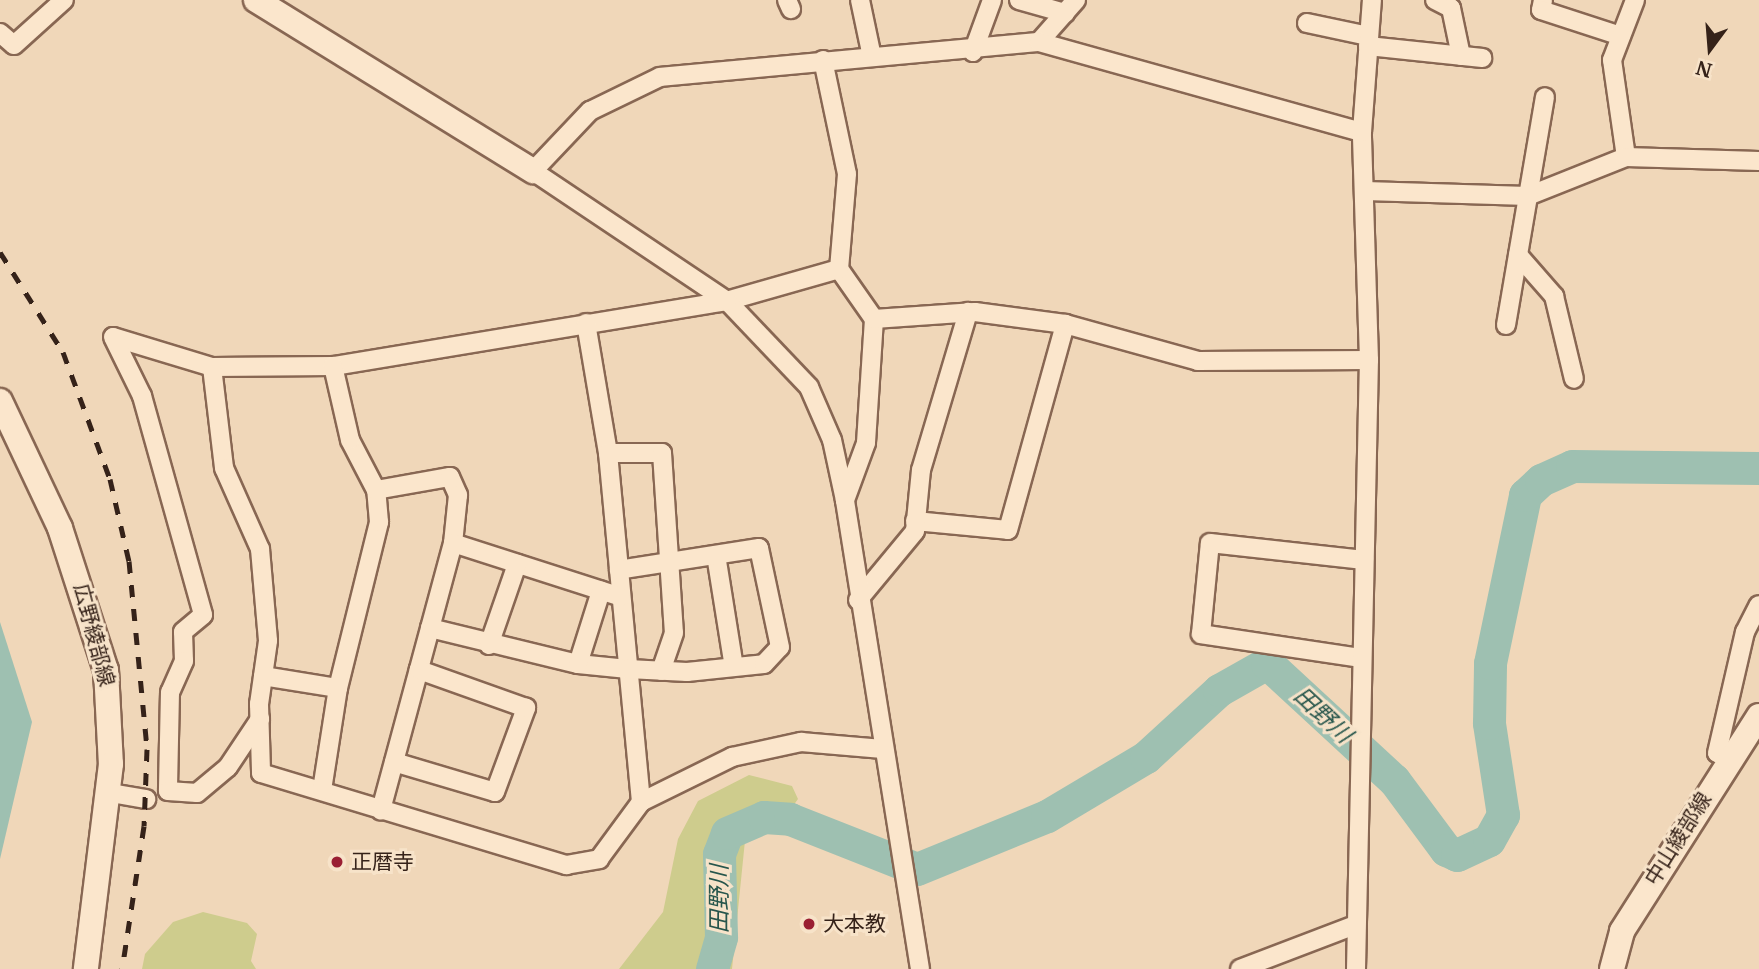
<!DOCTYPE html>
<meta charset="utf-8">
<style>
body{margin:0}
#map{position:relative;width:1759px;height:969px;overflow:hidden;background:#f0d7b9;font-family:Merriweather,"Noto Sans JP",serif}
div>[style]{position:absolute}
.green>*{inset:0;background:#cecc8d}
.water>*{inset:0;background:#9ec0b1}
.river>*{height:33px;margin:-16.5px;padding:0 16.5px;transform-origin:16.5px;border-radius:16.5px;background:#9ec0b1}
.roads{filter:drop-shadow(2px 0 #886753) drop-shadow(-2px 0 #886753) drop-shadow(0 2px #886753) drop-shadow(0 -2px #886753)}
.street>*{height:18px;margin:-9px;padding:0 9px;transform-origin:9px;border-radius:9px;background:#fbe6cc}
.secondary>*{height:24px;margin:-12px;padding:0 12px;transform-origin:12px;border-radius:12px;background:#fbe6cc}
.rail>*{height:5px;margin-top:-2.5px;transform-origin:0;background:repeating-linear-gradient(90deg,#352219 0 12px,transparent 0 24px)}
.dots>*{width:19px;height:19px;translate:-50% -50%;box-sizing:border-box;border:4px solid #f7e3c9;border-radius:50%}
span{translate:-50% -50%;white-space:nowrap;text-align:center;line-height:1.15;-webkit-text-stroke:6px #f7e3c9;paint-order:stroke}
.street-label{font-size:21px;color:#352219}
.poi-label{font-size:21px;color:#352219}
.left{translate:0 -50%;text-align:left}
.water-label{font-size:23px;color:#27564c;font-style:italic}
.north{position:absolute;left:1675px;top:14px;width:70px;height:70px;-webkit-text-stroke:5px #f7e3c9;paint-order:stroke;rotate:196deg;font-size:19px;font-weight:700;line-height:28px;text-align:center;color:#352219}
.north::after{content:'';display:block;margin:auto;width:24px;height:32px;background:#352219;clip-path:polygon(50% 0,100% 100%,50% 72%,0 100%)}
</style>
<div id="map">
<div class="green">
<div style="clip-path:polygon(749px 775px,792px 786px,798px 799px,790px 810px,748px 811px,732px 969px,619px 969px,663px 912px,678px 839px,698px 801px)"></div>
<div style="clip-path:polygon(203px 912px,247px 923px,257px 934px,251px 961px,256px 969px,142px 969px,145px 954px,173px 922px)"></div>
</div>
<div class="water">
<div style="clip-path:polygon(0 622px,32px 722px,0 859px)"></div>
</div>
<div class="river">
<div style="left:712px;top:969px;width:33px;rotate:-74deg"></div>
<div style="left:721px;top:937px;width:83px;rotate:-91.4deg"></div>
<div style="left:719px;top:854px;width:22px;rotate:-69deg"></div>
<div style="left:727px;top:833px;width:40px;rotate:-23.4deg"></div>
<div style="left:764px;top:817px;width:26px;rotate:4deg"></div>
<div style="left:790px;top:819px;width:136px;rotate:21.5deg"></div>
<div style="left:917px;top:869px;width:140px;rotate:-22.2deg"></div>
<div style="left:1047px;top:816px;width:115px;rotate:-30.8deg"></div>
<div style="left:1146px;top:757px;width:99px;rotate:-42.5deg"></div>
<div style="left:1219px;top:690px;width:55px;rotate:-29.4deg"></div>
<div style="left:1267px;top:663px;width:173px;rotate:42.7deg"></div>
<div style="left:1394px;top:780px;width:87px;rotate:53.4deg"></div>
<div style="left:1446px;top:850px;width:12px;rotate:24deg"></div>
<div style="left:1457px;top:855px;width:35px;rotate:-25deg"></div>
<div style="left:1489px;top:840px;width:29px;rotate:-61deg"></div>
<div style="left:1503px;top:815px;width:93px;rotate:-98.7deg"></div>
<div style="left:1489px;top:723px;width:60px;rotate:-89deg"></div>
<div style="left:1490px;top:663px;width:172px;rotate:-78.2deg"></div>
<div style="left:1525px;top:495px;width:22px;rotate:-43deg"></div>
<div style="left:1541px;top:480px;width:34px;rotate:-24deg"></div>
<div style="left:1572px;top:466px;width:187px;rotate:0.6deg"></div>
</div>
<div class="roads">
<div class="street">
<div style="left:787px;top:0;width:10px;rotate:66deg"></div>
<div style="left:860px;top:0;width:58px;rotate:78.1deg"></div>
<div style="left:1019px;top:0;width:48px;rotate:15.8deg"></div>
<div style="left:1435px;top:0;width:18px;rotate:27deg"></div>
<div style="left:1451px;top:8px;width:49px;rotate:78.2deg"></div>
<div style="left:1543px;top:0;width:10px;rotate:101deg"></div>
<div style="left:1541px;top:10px;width:84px;rotate:18deg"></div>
<div style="left:1307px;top:23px;width:62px;rotate:12deg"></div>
<div style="left:0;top:33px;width:18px;rotate:41deg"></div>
<div style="left:14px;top:45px;width:67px;rotate:-42deg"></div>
<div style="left:1039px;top:42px;width:56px;rotate:-48.6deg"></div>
<div style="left:1368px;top:46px;width:115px;rotate:6deg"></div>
<div style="left:973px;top:52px;width:55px;rotate:-69.9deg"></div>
<div style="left:823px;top:60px;width:116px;rotate:78.1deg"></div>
<div style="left:847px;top:174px;width:95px;rotate:94.8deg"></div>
<div style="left:839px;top:269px;width:61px;rotate:55deg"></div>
<div style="left:874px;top:319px;width:124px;rotate:93.7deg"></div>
<div style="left:866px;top:443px;width:61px;rotate:110.2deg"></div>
<div style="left:1626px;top:157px;width:98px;rotate:-98.2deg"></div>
<div style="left:1612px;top:60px;width:64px;rotate:-69deg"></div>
<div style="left:1365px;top:191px;width:163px;rotate:1.8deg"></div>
<div style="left:1528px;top:196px;width:105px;rotate:-21.7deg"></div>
<div style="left:1626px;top:157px;width:133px;rotate:1.7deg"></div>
<div style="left:1518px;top:255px;width:55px;rotate:48.7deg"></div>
<div style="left:1554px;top:296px;width:85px;rotate:76.5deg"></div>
<div style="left:839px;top:269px;width:116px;rotate:164.1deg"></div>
<div style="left:727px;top:301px;width:399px;rotate:170.6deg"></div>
<div style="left:333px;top:366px;width:121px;rotate:179.5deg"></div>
<div style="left:212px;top:367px;width:102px;rotate:83.2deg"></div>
<div style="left:224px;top:468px;width:89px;rotate:66deg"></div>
<div style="left:260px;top:549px;width:92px;rotate:85deg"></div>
<div style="left:268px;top:641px;width:64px;rotate:98.1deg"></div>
<div style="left:259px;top:704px;width:69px;rotate:88.3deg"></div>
<div style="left:261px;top:773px;width:319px;rotate:16.8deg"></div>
<div style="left:566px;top:865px;width:34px;rotate:-10deg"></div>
<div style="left:599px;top:859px;width:71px;rotate:-53.6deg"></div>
<div style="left:641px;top:802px;width:102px;rotate:-26.3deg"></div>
<div style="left:732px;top:757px;width:71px;rotate:-12.3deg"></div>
<div style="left:801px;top:742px;width:82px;rotate:4.9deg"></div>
<div style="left:874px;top:319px;width:101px;rotate:-4deg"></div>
<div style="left:975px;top:312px;width:91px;rotate:7.6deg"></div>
<div style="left:1065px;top:324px;width:138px;rotate:15.5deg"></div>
<div style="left:1198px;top:361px;width:171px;rotate:-0.3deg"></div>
<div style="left:586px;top:323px;width:132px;rotate:80.4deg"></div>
<div style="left:608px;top:453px;width:351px;rotate:84.6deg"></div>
<div style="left:1506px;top:325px;width:231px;rotate:-80.3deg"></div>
<div style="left:212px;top:367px;width:103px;rotate:-163.1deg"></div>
<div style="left:113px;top:337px;width:66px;rotate:63.8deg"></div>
<div style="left:142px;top:396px;width:227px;rotate:74.4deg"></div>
<div style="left:203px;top:615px;width:26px;rotate:140deg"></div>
<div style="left:183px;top:632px;width:29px;rotate:88deg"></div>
<div style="left:184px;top:661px;width:34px;rotate:114deg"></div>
<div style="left:170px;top:692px;width:99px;rotate:91.2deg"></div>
<div style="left:168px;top:791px;width:29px;rotate:4deg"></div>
<div style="left:197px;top:793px;width:40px;rotate:-40deg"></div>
<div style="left:228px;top:767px;width:58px;rotate:-56.3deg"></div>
<div style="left:608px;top:453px;width:54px"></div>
<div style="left:662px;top:453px;width:180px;rotate:86.2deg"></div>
<div style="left:674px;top:633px;width:40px;rotate:108.9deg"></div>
<div style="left:376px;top:490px;width:75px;rotate:-10deg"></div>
<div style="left:450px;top:477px;width:20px;rotate:66deg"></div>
<div style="left:458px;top:495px;width:48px;rotate:95.9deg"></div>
<div style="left:453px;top:543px;width:277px;rotate:105.1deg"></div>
<div style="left:915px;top:521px;width:93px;rotate:5.5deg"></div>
<div style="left:1008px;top:530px;width:214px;rotate:-74.5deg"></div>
<div style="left:453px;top:543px;width:176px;rotate:17.8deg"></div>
<div style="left:716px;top:555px;width:113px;rotate:80.9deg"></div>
<div style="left:858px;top:600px;width:89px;rotate:-50.4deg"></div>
<div style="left:915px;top:531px;width:61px;rotate:-84.4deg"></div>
<div style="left:921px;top:470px;width:165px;rotate:-73.4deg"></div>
<div style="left:430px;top:628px;width:152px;rotate:13.7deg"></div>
<div style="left:578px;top:664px;width:50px;rotate:5.7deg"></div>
<div style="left:628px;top:669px;width:59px;rotate:2.9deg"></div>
<div style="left:687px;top:672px;width:77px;rotate:-5.9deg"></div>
<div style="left:764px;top:664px;width:23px;rotate:-47deg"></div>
<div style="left:780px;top:647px;width:101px;rotate:-102deg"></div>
<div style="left:759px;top:548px;width:142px;rotate:171.1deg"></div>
<div style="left:489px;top:645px;width:86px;rotate:-70.9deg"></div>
<div style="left:1361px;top:658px;width:162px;rotate:-171.5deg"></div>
<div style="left:1201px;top:634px;width:91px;rotate:-84.4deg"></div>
<div style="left:1210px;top:543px;width:155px;rotate:6.3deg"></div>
<div style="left:578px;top:664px;width:77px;rotate:-72.5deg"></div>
<div style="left:263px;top:676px;width:76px;rotate:9.1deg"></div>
<div style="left:1729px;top:759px;width:13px;rotate:-153deg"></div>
<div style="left:1717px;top:753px;width:124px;rotate:-77deg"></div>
<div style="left:1745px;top:632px;width:30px;rotate:-63deg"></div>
<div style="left:394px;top:762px;width:105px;rotate:16.5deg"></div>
<div style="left:495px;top:792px;width:90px;rotate:-69.7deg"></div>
<div style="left:526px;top:708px;width:114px;rotate:-160.4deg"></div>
<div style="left:322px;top:790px;width:103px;rotate:-81.1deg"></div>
<div style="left:338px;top:688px;width:171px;rotate:-76.1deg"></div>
<div style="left:379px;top:522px;width:32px;rotate:-95deg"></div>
<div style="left:376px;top:490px;width:56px;rotate:-117.5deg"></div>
<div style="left:350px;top:440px;width:76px;rotate:-102.9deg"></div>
<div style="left:105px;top:792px;width:42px;rotate:9.7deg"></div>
<div style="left:920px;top:969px;width:475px;rotate:-99.1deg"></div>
<div style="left:845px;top:500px;width:61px;rotate:-102.2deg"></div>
<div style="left:832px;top:440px;width:58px;rotate:-113.5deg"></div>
<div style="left:809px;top:387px;width:119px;rotate:-133.6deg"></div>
<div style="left:727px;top:301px;width:234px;rotate:-146.2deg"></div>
<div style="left:533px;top:171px;width:83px;rotate:-46.5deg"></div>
<div style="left:590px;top:111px;width:78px;rotate:-25.9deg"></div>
<div style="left:660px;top:77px;width:381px;rotate:-5.3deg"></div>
<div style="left:1039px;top:42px;width:335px;rotate:15.6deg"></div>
<div style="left:1240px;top:969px;width:123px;rotate:-20.9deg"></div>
<div style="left:1356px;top:969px;width:609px;rotate:-88.78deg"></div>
<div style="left:1369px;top:360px;width:228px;rotate:-91.8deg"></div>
<div style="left:1362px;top:132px;width:132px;rotate:-85.7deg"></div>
</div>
<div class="secondary">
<div style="left:256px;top:0;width:326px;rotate:31.7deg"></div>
<div style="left:0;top:401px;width:140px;rotate:64.7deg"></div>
<div style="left:60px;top:528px;width:149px;rotate:72.1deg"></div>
<div style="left:106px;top:670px;width:94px;rotate:87deg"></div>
<div style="left:111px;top:764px;width:207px;rotate:97deg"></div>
<div style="left:1612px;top:969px;width:39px;rotate:-75deg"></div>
<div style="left:1622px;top:931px;width:255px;rotate:-57.5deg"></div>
</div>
</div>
<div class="rail">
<div style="left:0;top:252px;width:118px;rotate:57.8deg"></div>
<div style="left:63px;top:352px;width:135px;rotate:69.7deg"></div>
<div style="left:110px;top:479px;width:84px;rotate:77deg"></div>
<div style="left:129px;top:561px;width:189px;rotate:84.5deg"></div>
<div style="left:147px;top:749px;width:77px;rotate:92.2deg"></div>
<div style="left:144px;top:826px;width:145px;rotate:98.7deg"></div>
</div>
<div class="dots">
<div style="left:337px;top:862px;background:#9a1f33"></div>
<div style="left:809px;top:924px;background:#9a1f33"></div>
</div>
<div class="street-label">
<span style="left:94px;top:635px;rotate:75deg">広野綾部線</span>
<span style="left:1678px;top:839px;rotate:-58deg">中山綾部線</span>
</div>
<div class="poi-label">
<span class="left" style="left:351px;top:862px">正暦寺</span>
<span class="left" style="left:823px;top:924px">大本教</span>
</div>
<div class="water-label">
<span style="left:1323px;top:715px;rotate:43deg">田野川</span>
<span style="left:719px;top:899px;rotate:-90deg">田野川</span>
</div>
<div class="north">N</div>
</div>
